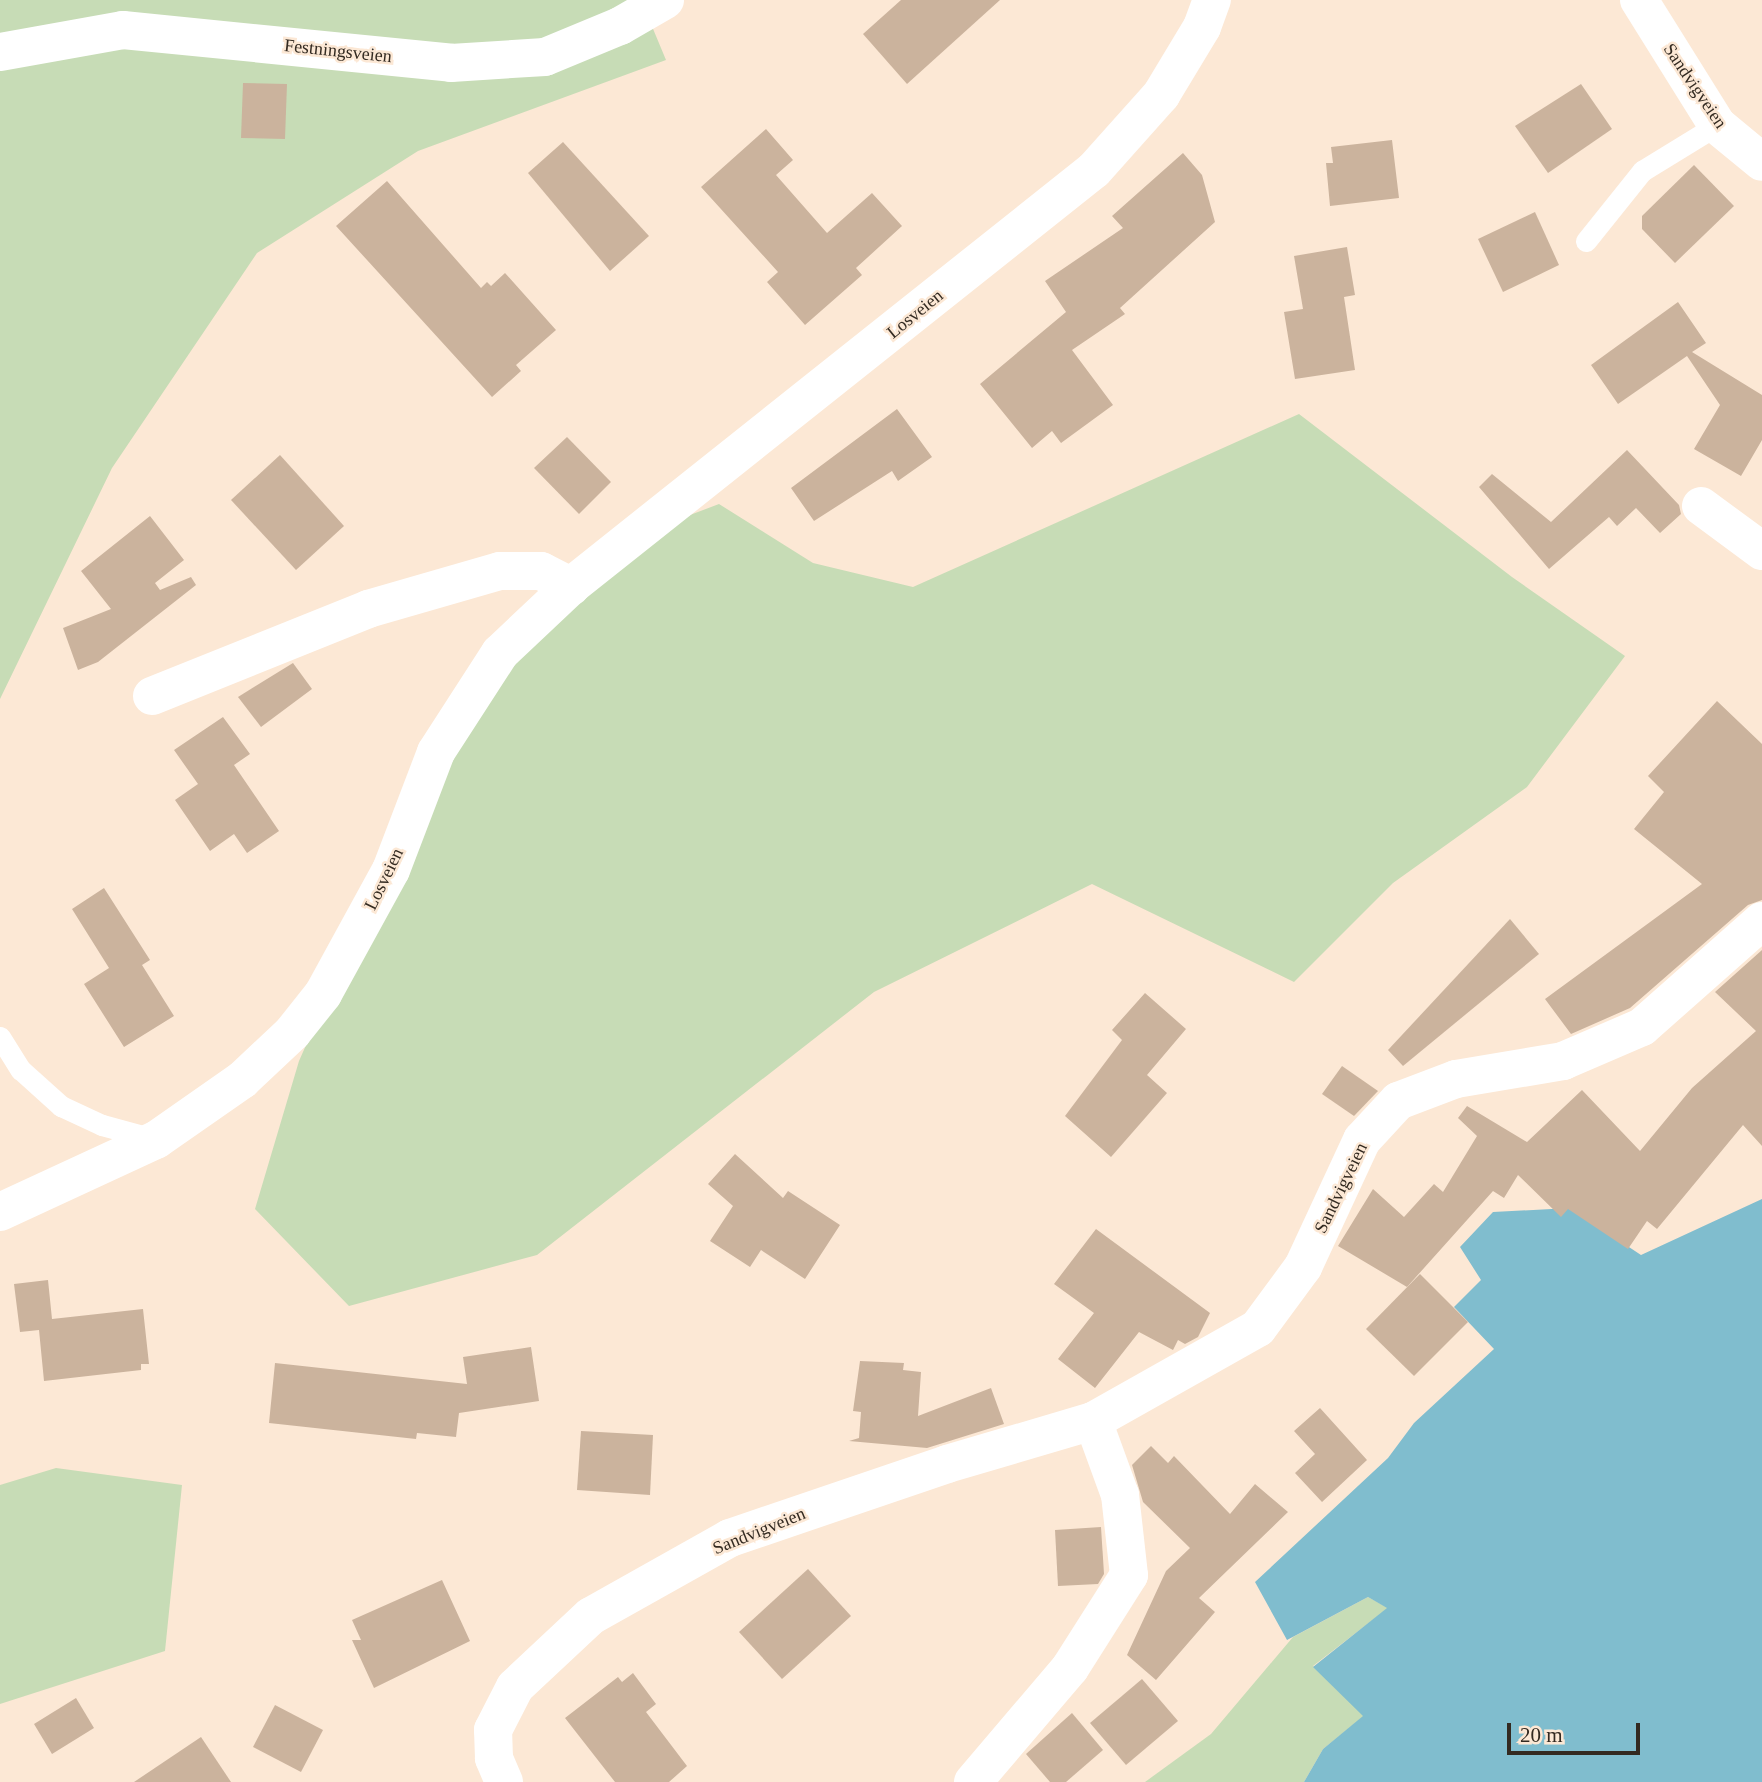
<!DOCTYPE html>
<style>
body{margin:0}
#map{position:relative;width:1762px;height:1782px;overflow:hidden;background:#fce8d5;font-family:Georgia,serif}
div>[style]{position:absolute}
.green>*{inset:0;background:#c7dcb6}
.water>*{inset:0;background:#80bdce}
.building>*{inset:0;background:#cbb39d}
.service>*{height:21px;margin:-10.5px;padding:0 10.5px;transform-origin:10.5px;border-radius:10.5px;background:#fff}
.minor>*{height:38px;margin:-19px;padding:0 19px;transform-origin:19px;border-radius:19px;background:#fff}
.tertiary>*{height:38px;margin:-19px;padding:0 19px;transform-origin:19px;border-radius:19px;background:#fff}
span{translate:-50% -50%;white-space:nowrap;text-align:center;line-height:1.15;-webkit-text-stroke:5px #fce8d5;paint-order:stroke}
.street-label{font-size:18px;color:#332a21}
.scale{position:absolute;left:1507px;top:1723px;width:133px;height:32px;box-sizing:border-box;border:4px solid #332a21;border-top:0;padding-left:9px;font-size:21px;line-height:24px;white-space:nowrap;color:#332a21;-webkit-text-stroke:5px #fce8d5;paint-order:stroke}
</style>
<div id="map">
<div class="green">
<div style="clip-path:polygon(0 0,641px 0,666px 60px,418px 151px,257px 253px,112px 468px,0 699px)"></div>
<div style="clip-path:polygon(1299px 414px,1512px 577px,1625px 656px,1527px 787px,1393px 883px,1294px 982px,1092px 884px,874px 992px,537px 1255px,349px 1306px,255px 1209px,299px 1061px,397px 840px,512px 654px,611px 545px,719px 504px,813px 563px,913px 587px)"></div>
<div style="clip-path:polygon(56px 1468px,182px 1485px,165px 1651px,0 1704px,0 1485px)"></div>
<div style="clip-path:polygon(1368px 1597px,1388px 1608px,1313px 1666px,1364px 1716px,1323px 1749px,1304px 1782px,1145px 1782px,1211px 1734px,1293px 1637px)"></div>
</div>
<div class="water">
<div style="clip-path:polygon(1762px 1199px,1762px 1782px,1304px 1782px,1323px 1749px,1363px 1716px,1313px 1667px,1387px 1608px,1368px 1597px,1287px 1640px,1255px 1582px,1388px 1458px,1414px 1423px,1494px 1349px,1454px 1307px,1481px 1280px,1460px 1247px,1493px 1212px,1570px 1208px,1641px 1255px)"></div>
</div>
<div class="building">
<div style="clip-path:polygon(901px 0,1000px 0,907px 84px,863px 34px)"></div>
<div style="clip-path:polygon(243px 83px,287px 84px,285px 139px,241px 138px)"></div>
<div style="clip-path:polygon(1581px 84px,1612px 129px,1548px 173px,1515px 126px)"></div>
<div style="clip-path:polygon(766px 129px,793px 160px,776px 175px,827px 233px,872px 193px,902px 226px,856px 268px,862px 275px,805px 325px,767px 282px,778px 272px,701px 187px)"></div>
<div style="clip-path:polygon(1392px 140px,1399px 198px,1330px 206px,1326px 163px,1333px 163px,1331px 147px)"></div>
<div style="clip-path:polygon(563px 142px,649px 236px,610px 271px,528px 173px)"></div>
<div style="clip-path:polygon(1183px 153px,1202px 175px,1215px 222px,1120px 308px,1125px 314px,1072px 350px,1113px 405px,1061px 443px,1052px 431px,1032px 448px,980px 384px,1066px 312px,1045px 281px,1123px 228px,1112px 216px)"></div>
<div style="clip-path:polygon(1694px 165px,1734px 206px,1675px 263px,1642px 229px,1642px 216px)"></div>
<div style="clip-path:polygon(387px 181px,481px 288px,487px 282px,491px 286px,505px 273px,556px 330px,516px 365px,521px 371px,492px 397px,336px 226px)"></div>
<div style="clip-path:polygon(1535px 212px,1559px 265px,1503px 292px,1478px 239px)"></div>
<div style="clip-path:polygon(1347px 247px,1355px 295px,1344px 297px,1355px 370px,1295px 379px,1284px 312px,1303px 309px,1294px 256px)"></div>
<div style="clip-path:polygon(1678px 302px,1706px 343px,1692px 352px,1762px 395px,1762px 440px,1741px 476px,1694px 449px,1720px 405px,1687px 356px,1618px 404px,1591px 365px)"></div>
<div style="clip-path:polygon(897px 409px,932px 457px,898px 481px,892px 471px,814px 521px,791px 488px)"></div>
<div style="clip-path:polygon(567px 437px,611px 482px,579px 514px,534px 468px)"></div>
<div style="clip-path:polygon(1627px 450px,1679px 505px,1681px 514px,1660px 533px,1636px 508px,1617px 526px,1609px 517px,1549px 569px,1479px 487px,1492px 474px,1551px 522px)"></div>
<div style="clip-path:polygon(280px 455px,344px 526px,296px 570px,231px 500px)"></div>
<div style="clip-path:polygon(150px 516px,184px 560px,155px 583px,160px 590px,191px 577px,196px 585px,98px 662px,78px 670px,63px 628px,111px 609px,81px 571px)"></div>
<div style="clip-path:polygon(293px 663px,312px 689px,261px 727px,238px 697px)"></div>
<div style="clip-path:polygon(1717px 701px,1762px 744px,1762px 900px,1748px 905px,1630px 1008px,1571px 1034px,1545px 999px,1702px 884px,1634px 829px,1664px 792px,1648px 776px)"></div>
<div style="clip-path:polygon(223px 717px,250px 754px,234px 765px,279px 831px,247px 853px,234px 834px,210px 851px,175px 800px,198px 784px,174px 750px)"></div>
<div style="clip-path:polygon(104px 888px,150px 960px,142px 965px,174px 1016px,124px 1047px,84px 984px,109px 968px,72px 909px)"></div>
<div style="clip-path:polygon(1510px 919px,1539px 954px,1403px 1066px,1388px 1050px)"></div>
<div style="clip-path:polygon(1762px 950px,1762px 1146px,1743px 1125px,1657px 1229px,1647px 1221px,1628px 1249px,1568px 1209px,1561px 1217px,1518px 1175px,1504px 1198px,1493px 1191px,1407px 1287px,1338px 1246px,1373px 1189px,1404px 1217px,1434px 1184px,1443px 1192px,1477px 1136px,1458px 1118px,1467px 1106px,1527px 1142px,1582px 1090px,1640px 1151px,1692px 1088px,1756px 1031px,1715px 992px)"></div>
<div style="clip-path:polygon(1145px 993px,1186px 1029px,1147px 1075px,1167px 1093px,1111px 1157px,1065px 1116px,1122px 1040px,1112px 1030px)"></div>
<div style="clip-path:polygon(1342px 1066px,1378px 1091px,1354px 1116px,1322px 1094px)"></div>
<div style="clip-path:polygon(735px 1154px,783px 1198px,788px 1191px,840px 1225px,805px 1279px,761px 1250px,750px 1267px,710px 1241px,733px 1206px,708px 1184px)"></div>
<div style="clip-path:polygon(1096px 1229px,1210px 1313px,1198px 1337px,1185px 1344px,1178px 1340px,1173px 1350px,1139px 1332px,1095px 1388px,1058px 1359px,1094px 1313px,1054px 1284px)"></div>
<div style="clip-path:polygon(1420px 1274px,1468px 1322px,1414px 1376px,1366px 1329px)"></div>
<div style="clip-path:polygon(48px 1280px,52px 1319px,143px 1309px,149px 1364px,141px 1364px,141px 1370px,44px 1381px,39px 1330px,20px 1332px,14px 1284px)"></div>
<div style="clip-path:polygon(531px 1347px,539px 1401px,459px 1413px,456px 1437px,417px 1433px,416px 1439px,269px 1423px,275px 1363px,467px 1384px,463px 1357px)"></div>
<div style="clip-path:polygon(860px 1361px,904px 1363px,903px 1370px,921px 1372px,918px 1416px,991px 1388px,1004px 1424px,927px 1448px,849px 1441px,859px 1438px,861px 1412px,853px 1411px)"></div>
<div style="clip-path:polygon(1320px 1408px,1367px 1460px,1322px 1502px,1295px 1473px,1315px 1454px,1294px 1431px)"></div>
<div style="clip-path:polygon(581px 1431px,653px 1435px,650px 1495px,577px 1490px)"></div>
<div style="clip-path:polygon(1151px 1446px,1168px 1463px,1174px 1456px,1230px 1514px,1255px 1484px,1288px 1512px,1199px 1598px,1215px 1612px,1156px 1680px,1127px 1655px,1166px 1571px,1190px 1548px,1143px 1502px,1132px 1465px)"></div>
<div style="clip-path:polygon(1101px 1527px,1104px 1574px,1098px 1584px,1058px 1586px,1055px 1530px)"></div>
<div style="clip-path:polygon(808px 1569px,851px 1616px,782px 1679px,739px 1632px)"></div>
<div style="clip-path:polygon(442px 1580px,470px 1641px,374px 1688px,352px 1640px,361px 1640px,352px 1620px)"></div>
<div style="clip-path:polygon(633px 1673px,656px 1704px,646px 1712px,687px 1766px,669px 1782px,615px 1782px,565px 1718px,618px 1677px,622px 1682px)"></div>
<div style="clip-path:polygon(1142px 1679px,1178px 1721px,1126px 1765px,1090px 1723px)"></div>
<div style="clip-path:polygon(76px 1698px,94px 1728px,52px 1754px,34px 1724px)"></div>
<div style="clip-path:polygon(275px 1705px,323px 1730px,301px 1772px,253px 1747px)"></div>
<div style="clip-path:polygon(1072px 1713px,1103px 1750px,1066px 1782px,1050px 1782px,1026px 1754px)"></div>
<div style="clip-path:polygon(201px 1737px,231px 1782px,134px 1782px)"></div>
</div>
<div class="service">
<div style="left:1586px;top:241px;width:90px;rotate:-51.3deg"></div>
<div style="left:1642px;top:171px;width:88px;rotate:-31.5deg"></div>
<div style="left:0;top:1037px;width:39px;rotate:58deg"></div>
<div style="left:21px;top:1070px;width:54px;rotate:42deg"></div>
<div style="left:61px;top:1106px;width:45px;rotate:24.9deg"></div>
<div style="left:102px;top:1125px;width:54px;rotate:15.1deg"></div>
</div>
<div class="minor">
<div style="left:1639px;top:0;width:147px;rotate:58deg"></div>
<div style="left:1717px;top:125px;width:58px;rotate:39.4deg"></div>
<div style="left:0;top:52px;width:125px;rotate:-10.1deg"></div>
<div style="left:123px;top:30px;width:330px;rotate:5.7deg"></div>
<div style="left:451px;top:63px;width:94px;rotate:-3.7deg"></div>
<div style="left:545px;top:57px;width:81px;rotate:-22.5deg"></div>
<div style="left:620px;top:26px;width:52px;rotate:-30deg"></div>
<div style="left:1701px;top:506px;width:76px;rotate:36.4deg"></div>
<div style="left:152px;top:696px;width:233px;rotate:-21.9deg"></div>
<div style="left:368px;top:609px;width:137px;rotate:-16.1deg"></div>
<div style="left:500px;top:571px;width:41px"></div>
<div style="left:541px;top:571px;width:34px;rotate:27deg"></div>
<div style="left:504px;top:1782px;width:26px;rotate:-113deg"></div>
<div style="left:494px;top:1758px;width:28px;rotate:-92deg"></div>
<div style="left:493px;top:1730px;width:48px;rotate:-62.9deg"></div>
<div style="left:515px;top:1687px;width:104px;rotate:-43.1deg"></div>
<div style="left:591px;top:1616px;width:159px;rotate:-29.3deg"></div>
<div style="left:730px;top:1538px;width:229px;rotate:-18.8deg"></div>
<div style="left:947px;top:1464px;width:152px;rotate:-16.4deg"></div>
<div style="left:1093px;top:1421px;width:189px;rotate:-29.4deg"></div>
<div style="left:1258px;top:1328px;width:76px;rotate:-53.6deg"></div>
<div style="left:1303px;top:1267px;width:140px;rotate:-65.1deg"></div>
<div style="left:1362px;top:1140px;width:53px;rotate:-47.3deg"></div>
<div style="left:1398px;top:1101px;width:62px;rotate:-20.8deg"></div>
<div style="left:1456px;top:1079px;width:109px;rotate:-9.5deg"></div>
<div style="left:1563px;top:1061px;width:86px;rotate:-23.3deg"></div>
<div style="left:1642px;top:1027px;width:160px;rotate:-41.5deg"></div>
<div style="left:973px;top:1782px;width:150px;rotate:-49.6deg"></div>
<div style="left:1070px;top:1668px;width:110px;rotate:-57.6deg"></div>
<div style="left:1129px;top:1575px;width:81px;rotate:-96.4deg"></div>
<div style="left:1120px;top:1495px;width:79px;rotate:-110deg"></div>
</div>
<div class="tertiary">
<div style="left:0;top:1212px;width:172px;rotate:-24.8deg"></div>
<div style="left:156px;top:1140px;width:105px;rotate:-34.9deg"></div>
<div style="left:242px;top:1080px;width:69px;rotate:-43.2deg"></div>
<div style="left:292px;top:1033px;width:50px;rotate:-51.5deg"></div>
<div style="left:323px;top:994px;width:141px;rotate:-61.3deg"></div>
<div style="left:391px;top:870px;width:126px;rotate:-69.1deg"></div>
<div style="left:436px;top:752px;width:118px;rotate:-57.1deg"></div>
<div style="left:500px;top:653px;width:98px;rotate:-43.3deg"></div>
<div style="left:571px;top:586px;width:668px;rotate:-38.5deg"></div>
<div style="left:1094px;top:170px;width:101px;rotate:-48.2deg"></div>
<div style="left:1161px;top:95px;width:79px;rotate:-58.9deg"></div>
<div style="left:1202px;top:27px;width:29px;rotate:-70deg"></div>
</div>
<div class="street-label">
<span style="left:338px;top:51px;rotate:6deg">Festningsveien</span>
<span style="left:1695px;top:86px;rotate:56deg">Sandvigveien</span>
<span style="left:915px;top:314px;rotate:-39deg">Losveien</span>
<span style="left:384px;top:879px;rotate:-64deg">Losveien</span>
<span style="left:1341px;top:1188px;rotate:-64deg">Sandvigveien</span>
<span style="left:759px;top:1531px;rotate:-22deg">Sandvigveien</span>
</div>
<div class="scale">20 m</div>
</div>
